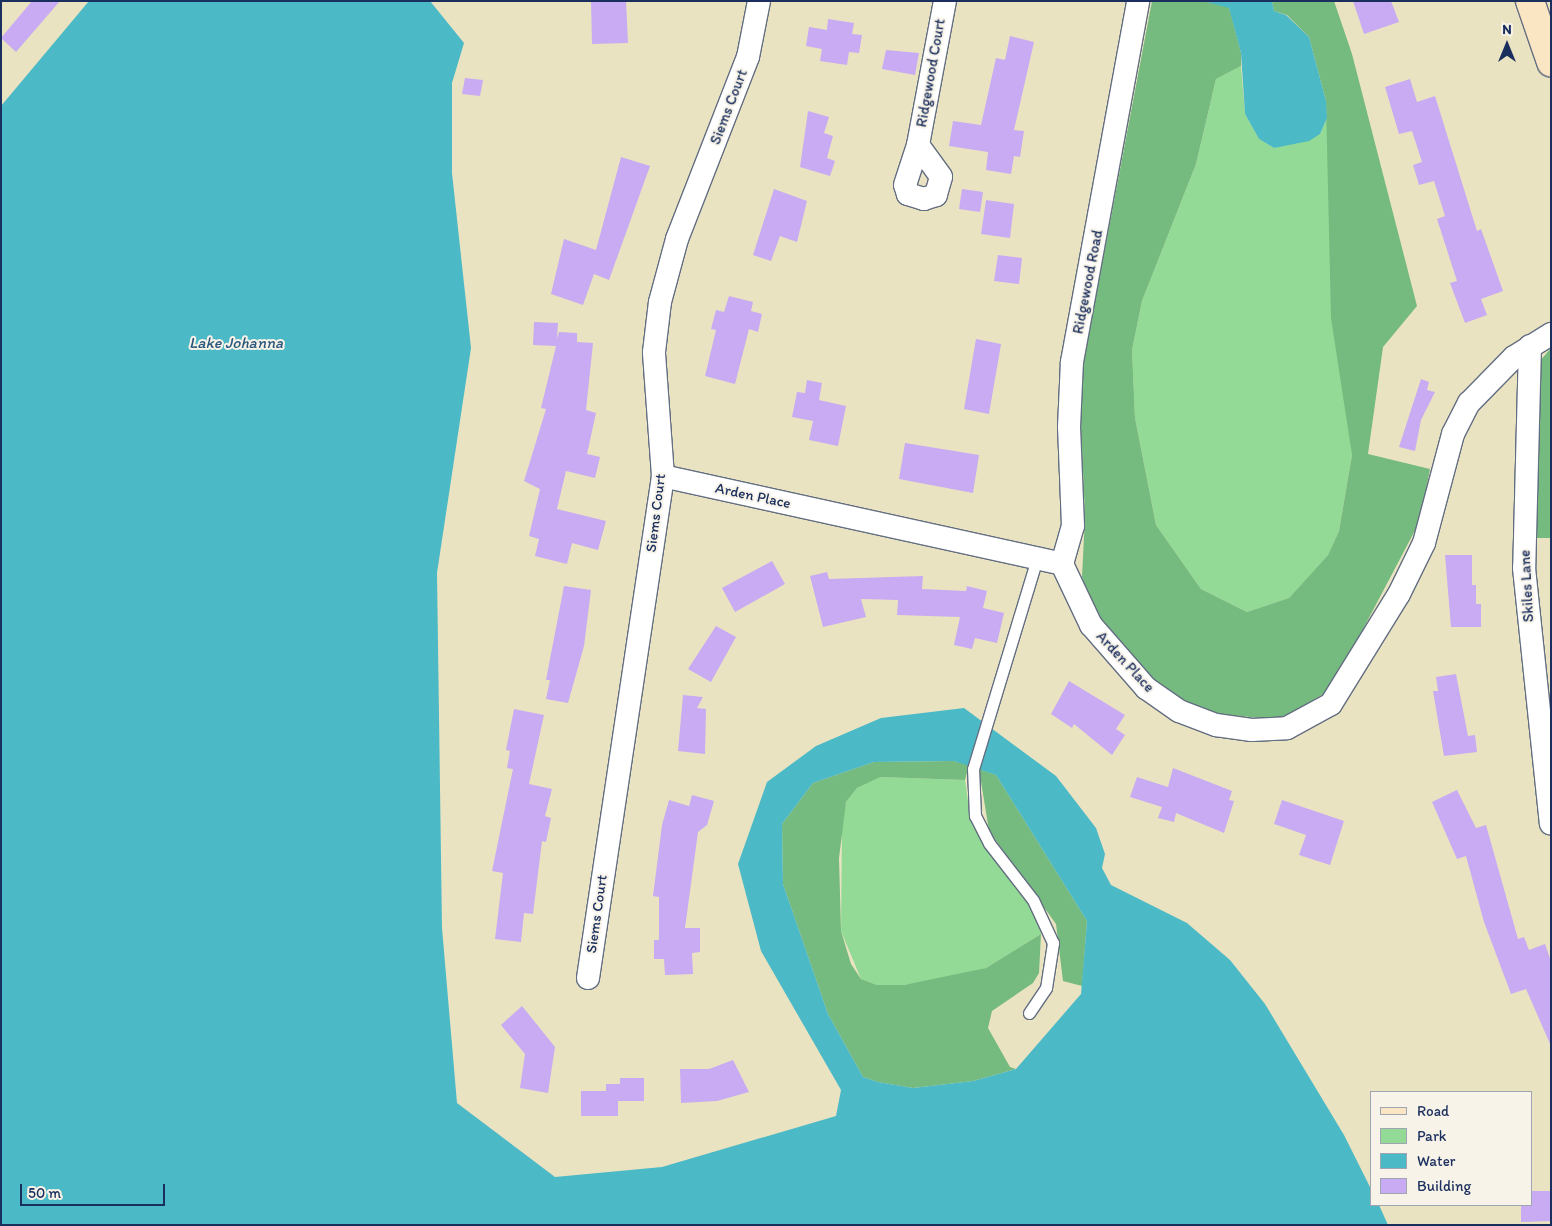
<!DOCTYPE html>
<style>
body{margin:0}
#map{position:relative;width:1552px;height:1226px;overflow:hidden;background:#eae3c2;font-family:Itim,sans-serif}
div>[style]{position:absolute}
.green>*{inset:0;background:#92da95}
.forest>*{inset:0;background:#75ba7e}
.water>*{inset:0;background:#4cb9c6}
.building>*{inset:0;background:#c8abf2}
.roads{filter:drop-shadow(1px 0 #636e81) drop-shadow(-1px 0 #636e81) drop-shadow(0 1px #636e81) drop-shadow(0 -1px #636e81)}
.lane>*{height:11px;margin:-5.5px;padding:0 5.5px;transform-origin:5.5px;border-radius:5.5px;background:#fff}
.street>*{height:22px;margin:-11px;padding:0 11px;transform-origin:11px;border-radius:11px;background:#fff}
.secondary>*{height:28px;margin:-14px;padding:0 14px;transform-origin:14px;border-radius:14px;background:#fbe6c3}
span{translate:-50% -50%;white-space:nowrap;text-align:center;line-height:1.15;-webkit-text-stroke:4px #f7f3e8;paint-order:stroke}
.street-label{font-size:15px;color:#1b2f5e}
.water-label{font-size:16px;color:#2a587d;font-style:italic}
.frame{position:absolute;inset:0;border:2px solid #1b2f5e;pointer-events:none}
.legend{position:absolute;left:1370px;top:1091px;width:162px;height:115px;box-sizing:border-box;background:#f7f3e8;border:1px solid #9fa5b1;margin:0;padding:6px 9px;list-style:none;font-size:15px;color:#1b2f5e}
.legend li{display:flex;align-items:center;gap:10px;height:25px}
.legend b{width:25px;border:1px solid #9fa5b1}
.north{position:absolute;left:1482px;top:20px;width:50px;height:50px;-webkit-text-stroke:4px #f7f3e8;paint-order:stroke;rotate:0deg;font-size:14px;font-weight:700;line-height:20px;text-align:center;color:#1b2f5e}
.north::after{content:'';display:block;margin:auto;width:18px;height:22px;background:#1b2f5e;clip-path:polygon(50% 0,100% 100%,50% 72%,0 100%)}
.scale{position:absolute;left:20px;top:1184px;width:145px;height:22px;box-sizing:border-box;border:2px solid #1b2f5e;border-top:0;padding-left:6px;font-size:15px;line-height:18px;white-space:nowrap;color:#1b2f5e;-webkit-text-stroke:4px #f7f3e8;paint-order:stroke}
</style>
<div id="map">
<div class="green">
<div style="clip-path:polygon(1241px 66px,1245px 114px,1259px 139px,1274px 148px,1320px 134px,1327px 118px,1352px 455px,1339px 531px,1328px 555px,1289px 598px,1247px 612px,1201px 589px,1156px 525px,1135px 418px,1132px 350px,1142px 301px,1196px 164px,1216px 79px)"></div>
<div style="clip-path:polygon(879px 777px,965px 780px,970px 815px,1025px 896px,1040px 922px,1041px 934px,986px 968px,956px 976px,904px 985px,877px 985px,861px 979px,841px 931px,842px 823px,846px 802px,857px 788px)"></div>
</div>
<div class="forest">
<div style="clip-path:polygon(1152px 1px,1203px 1px,1229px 7px,1241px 53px,1241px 66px,1216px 79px,1196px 164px,1142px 301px,1132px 350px,1135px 418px,1156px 525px,1201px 589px,1247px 612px,1289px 598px,1328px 555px,1339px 531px,1352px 455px,1331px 318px,1326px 101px,1309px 37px,1287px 15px,1274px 11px,1272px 1px,1334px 1px,1352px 54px,1417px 306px,1383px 347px,1368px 454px,1430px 469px,1420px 521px,1343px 667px,1325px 693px,1279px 720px,1211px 713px,1175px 699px,1150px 678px,1093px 610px,1082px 577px,1085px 516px,1079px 386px)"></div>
<div style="clip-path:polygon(1551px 348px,1551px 538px,1535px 538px,1539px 362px)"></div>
<div style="clip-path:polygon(954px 761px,969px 765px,965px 780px,880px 777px,857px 788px,846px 802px,839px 858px,841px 931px,851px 964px,861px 979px,877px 985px,904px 985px,986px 968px,1041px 934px,1039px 973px,1033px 983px,992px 1011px,988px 1028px,1010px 1067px,1016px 1069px,973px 1081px,913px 1088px,878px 1082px,863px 1077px,828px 1014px,783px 884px,782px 824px,813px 783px,874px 762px)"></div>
<div style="clip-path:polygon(979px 769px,996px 775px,1087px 921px,1082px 986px,1063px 981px,1056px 924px,989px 831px)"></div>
</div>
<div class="water">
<div style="clip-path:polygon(evenodd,89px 1px,430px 1px,464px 43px,452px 83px,452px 173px,471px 348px,437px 573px,442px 928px,457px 1103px,555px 1177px,662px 1167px,836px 1116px,841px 1090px,761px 951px,738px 864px,767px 782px,816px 746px,881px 718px,964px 708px,1056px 776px,1096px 828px,1105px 854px,1102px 868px,1111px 885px,1187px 923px,1230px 960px,1265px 1004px,1344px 1135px,1371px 1189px,1371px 1205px,1379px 1205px,1388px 1225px,1px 1225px,1px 106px,89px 1px,954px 761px,996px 775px,1087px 921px,1081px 994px,1016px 1069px,973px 1081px,913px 1088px,878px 1082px,863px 1077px,828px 1014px,783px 884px,782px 824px,813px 783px,874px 762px,954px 761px)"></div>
<div style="clip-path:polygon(1203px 1px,1272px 1px,1274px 11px,1286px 15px,1309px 37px,1326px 101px,1327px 118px,1320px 134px,1309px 141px,1274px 148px,1259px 139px,1245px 114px,1241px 53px,1229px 8px)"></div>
</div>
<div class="building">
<div style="clip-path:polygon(32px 1px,60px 1px,16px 52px,1px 38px)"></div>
<div style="clip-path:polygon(591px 1px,626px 1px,628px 43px,592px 44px)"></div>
<div style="clip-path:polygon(1353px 1px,1391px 1px,1399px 22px,1364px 34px)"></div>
<div style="clip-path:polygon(828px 19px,854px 23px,852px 34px,862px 35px,859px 53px,849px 52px,847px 65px,820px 61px,822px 49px,806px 46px,809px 27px,827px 30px)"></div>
<div style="clip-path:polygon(1010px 36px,1034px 42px,1014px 130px,1024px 131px,1020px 157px,1014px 156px,1011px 174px,986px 170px,988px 152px,949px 146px,953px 121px,981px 125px,996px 58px,1005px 60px)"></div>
<div style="clip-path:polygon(886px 50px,919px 53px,915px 75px,882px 69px)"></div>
<div style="clip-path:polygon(465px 78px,483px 80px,480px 96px,462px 94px)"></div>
<div style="clip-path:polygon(1410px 79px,1417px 102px,1435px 96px,1477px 231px,1481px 229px,1503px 291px,1481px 299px,1487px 315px,1465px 323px,1450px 283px,1457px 281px,1437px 219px,1445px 216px,1434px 181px,1419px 185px,1413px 165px,1422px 162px,1412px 131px,1399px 134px,1385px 87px)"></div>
<div style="clip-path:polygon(808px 111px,829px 117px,824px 133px,833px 136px,827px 158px,835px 161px,830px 176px,800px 167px)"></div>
<div style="clip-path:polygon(621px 157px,650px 166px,609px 280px,594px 274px,583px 305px,551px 294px,564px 239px,596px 250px)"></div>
<div style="clip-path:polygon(774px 189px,807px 201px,797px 242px,780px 236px,771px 261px,753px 255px)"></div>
<div style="clip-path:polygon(962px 189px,983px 192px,980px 212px,959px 209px)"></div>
<div style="clip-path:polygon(986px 200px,1014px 204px,1010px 238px,981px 234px)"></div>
<div style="clip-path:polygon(998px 255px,1022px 258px,1019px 284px,994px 281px)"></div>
<div style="clip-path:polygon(729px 296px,753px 302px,751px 311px,762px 314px,758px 332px,749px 329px,735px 384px,705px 376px,716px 330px,711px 329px,716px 310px,724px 312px)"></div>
<div style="clip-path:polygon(534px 322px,558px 323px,557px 339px,559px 332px,577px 333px,577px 342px,593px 343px,586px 410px,596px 413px,587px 454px,600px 457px,595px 478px,566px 471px,557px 509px,606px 521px,598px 550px,572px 543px,567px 564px,535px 556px,539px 539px,529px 536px,540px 489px,524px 481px,546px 409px,541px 408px,556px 346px,533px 345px)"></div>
<div style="clip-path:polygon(976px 339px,1001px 344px,989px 414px,964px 409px)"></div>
<div style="clip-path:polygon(1421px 379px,1429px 382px,1427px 390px,1435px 392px,1421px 420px,1415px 451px,1399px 447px)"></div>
<div style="clip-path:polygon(807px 380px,822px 383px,819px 400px,846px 406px,838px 446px,809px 440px,813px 421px,792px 417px,797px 392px,805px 393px)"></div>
<div style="clip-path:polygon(905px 443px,979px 455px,973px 493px,899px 479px)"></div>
<div style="clip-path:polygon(1445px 555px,1472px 555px,1472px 585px,1476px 585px,1476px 604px,1481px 604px,1481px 627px,1451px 627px)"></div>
<div style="clip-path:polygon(772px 561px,785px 584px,735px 612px,722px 588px)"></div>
<div style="clip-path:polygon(827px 572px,829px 579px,923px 576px,922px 589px,966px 591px,967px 586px,987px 591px,983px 608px,1004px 613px,997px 643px,975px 638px,972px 649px,954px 645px,960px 617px,897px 615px,898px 600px,861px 599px,866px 617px,823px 627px,810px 576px)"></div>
<div style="clip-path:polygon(564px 586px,591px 590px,584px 646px,568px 703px,546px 699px,550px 680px,546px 680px)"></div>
<div style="clip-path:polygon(716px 626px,736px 637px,711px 682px,688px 669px)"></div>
<div style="clip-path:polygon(1456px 674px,1468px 736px,1475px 735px,1477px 752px,1444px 756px,1433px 691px,1438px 691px,1436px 677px)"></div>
<div style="clip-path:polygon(1069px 681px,1125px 715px,1116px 729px,1125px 735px,1112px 755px,1074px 724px,1072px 728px,1051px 714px)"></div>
<div style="clip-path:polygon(683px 695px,703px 697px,697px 708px,706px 709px,705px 754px,678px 751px)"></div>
<div style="clip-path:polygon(514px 709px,544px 715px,529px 784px,552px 789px,545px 816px,551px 818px,546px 842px,542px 841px,533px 914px,524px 913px,521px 942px,495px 939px,503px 873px,492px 871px,513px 769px,507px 768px,510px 751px,506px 750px)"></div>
<div style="clip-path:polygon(1173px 768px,1232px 791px,1229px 800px,1234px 801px,1224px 833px,1176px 813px,1174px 822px,1158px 818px,1162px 807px,1130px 797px,1137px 777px,1168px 787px)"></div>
<div style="clip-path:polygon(1457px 790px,1476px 828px,1486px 825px,1518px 939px,1524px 937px,1529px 950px,1545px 944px,1551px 961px,1551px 1046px,1526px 989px,1511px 994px,1484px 922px,1466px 856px,1457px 859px,1432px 802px)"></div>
<div style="clip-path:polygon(692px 795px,714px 801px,707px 825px,698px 832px,685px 928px,700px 928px,700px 952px,692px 953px,693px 974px,665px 975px,664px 959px,654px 959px,654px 940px,659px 940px,659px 897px,653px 896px,662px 825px,669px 800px,689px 806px)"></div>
<div style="clip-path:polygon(1282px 800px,1344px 821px,1330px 865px,1299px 855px,1306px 835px,1274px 824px)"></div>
<div style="clip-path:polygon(522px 1006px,555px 1047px,548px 1093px,520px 1088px,525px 1054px,501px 1025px)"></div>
<div style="clip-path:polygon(733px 1060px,749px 1092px,717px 1101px,681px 1103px,680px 1069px,709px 1069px)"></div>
<div style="clip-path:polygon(620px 1078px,644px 1078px,644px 1101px,618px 1101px,618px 1116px,581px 1116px,581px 1091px,606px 1091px,606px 1084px,620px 1084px)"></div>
<div style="clip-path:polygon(1531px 1191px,1551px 1191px,1551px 1221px,1521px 1222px,1521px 1205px,1531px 1205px)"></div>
</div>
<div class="roads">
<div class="lane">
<div style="left:1029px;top:1013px;width:30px;rotate:-56deg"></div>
<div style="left:1046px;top:988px;width:46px;rotate:-81.2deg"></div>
<div style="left:1053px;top:943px;width:47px;rotate:-114.9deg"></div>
<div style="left:1033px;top:900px;width:72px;rotate:-127.7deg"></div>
<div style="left:989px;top:843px;width:30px;rotate:-117deg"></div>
<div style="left:975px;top:816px;width:47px;rotate:-92.4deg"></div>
<div style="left:973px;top:769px;width:220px;rotate:-73.1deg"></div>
</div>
<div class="street">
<div style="left:918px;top:145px;width:39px;rotate:54deg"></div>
<div style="left:941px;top:177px;width:19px;rotate:106deg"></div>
<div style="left:936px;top:195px;width:13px;rotate:162deg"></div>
<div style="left:924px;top:199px;width:17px;rotate:-163deg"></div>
<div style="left:908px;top:194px;width:9px;rotate:-108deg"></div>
<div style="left:905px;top:185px;width:42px;rotate:-72deg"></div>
<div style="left:918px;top:145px;width:147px;rotate:-79.4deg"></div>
<div style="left:1530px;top:346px;width:222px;rotate:91.5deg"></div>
<div style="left:1524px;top:568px;width:257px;rotate:84deg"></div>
<div style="left:663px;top:476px;width:409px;rotate:12.4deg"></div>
<div style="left:1062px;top:564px;width:68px;rotate:64.6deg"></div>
<div style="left:1091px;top:625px;width:84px;rotate:48.9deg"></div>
<div style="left:1146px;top:688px;width:40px;rotate:34.9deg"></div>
<div style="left:1179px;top:711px;width:40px;rotate:21deg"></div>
<div style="left:1216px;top:725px;width:36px;rotate:8deg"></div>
<div style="left:1252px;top:730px;width:35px;rotate:-3deg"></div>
<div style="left:1287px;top:728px;width:50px;rotate:-28.6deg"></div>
<div style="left:1331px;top:704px;width:129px;rotate:-58.3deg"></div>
<div style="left:1399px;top:594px;width:57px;rotate:-63.9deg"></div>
<div style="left:1424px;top:543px;width:113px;rotate:-75.1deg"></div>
<div style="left:1453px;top:434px;width:35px;rotate:-63deg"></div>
<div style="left:1469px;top:403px;width:64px;rotate:-45.6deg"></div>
<div style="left:1514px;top:357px;width:44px;rotate:-31.9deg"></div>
<div style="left:1062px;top:564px;width:40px;rotate:-74deg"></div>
<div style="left:1073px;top:526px;width:99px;rotate:-92.3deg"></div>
<div style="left:1069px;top:427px;width:65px;rotate:-87.4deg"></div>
<div style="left:1072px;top:362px;width:367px;rotate:-79.6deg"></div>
<div style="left:588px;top:978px;width:508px;rotate:-81.5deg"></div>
<div style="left:663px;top:476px;width:124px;rotate:-94.2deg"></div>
<div style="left:654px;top:352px;width:50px;rotate:-83.2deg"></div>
<div style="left:660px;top:302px;width:65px;rotate:-74.9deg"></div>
<div style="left:677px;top:239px;width:195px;rotate:-68.7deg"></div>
<div style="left:748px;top:57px;width:57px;rotate:-78.9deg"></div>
</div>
<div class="secondary">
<div style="left:1530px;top:1px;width:65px;rotate:71deg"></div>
</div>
</div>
<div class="street-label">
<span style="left:931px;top:73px;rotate:-80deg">Ridgewood Court</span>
<span style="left:729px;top:107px;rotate:-69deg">Siems Court</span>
<span style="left:1088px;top:282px;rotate:-79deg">Ridgewood Road</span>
<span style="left:753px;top:496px;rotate:12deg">Arden Place</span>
<span style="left:656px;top:513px;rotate:-83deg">Siems Court</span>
<span style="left:1527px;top:586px;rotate:-93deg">Skiles Lane</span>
<span style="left:1125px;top:662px;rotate:47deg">Arden Place</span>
<span style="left:597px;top:914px;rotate:-82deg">Siems Court</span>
</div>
<div class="water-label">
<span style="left:236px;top:343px">Lake Johanna</span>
</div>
<div class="frame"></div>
<ul class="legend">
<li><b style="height:6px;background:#fbe6c3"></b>Road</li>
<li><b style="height:14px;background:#92da95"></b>Park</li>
<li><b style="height:14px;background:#4cb9c6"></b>Water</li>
<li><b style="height:14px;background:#c8abf2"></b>Building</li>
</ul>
<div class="north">N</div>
<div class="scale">50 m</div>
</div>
